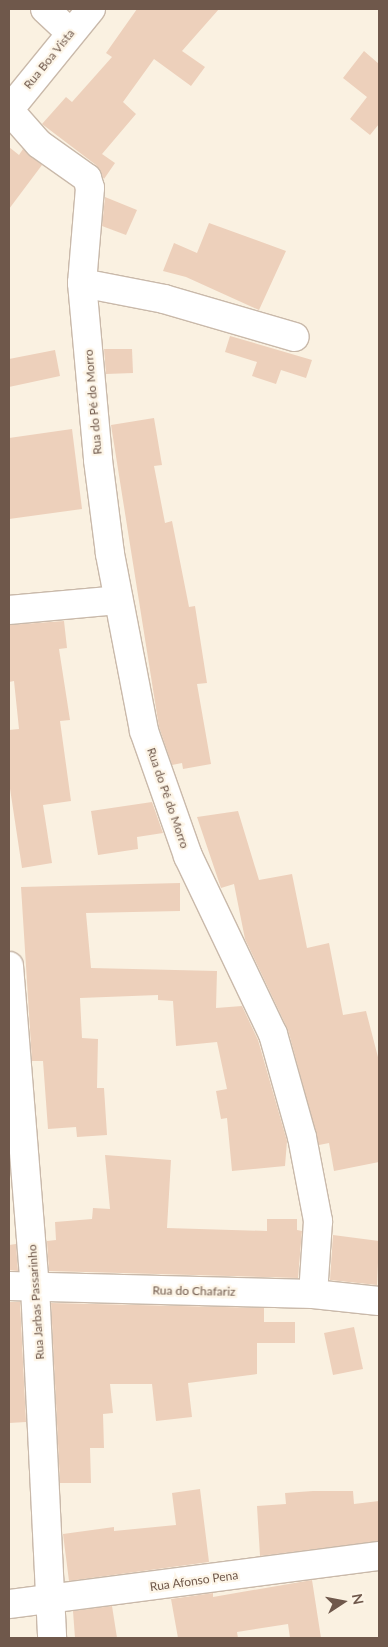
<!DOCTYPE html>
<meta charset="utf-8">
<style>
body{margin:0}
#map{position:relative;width:388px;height:1647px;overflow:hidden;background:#faf1e1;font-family:Lato,sans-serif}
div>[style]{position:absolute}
.building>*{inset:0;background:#edd0bb}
.roads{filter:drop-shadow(1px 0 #c9b9aa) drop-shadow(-1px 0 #c9b9aa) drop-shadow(0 1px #c9b9aa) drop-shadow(0 -1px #c9b9aa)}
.minor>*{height:28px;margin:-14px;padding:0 14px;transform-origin:14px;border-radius:14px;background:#fff}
span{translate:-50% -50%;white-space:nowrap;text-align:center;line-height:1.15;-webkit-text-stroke:4.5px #fdf5e7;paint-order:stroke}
.street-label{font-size:12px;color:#6f584b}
.frame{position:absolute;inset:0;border:10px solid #6f584b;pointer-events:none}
.north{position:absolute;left:318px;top:1577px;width:50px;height:50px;-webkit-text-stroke:4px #fdf5e7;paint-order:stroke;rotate:79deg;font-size:14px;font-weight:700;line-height:20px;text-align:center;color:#6f584b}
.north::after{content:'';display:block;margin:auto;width:18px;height:22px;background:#6f584b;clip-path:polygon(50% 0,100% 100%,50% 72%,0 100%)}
</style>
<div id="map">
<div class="building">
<div style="clip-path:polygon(137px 9px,219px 9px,182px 51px,205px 67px,191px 86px,154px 59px,123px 102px,136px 114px,102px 154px,115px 163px,104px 179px,96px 165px,42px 124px,66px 97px,72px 102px,112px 57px,106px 53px)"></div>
<div style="clip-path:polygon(364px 51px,379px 64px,379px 124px,370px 135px,350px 119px,367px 97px,343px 78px)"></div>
<div style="clip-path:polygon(9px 147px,19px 155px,23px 149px,42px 165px,9px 209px)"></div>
<div style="clip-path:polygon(105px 197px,137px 210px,126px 235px,102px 226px)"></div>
<div style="clip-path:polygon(209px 223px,286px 251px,259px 310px,186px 277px,163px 271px,174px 243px,197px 253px)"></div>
<div style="clip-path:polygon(230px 336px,312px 360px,306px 378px,281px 370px,276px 384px,252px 376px,257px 362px,225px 352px)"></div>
<div style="clip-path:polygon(104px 349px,132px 349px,133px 373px,106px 374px)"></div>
<div style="clip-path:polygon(55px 350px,60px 376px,9px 387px,9px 359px)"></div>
<div style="clip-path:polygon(154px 418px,162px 465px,154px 466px,165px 523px,172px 521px,189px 607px,195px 606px,207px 683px,197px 684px,211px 764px,183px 769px,182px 763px,172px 765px,159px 727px,111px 425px)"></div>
<div style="clip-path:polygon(72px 429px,82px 509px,9px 519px,9px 438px)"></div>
<div style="clip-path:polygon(64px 621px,67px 648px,59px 649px,70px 720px,60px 721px,71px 801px,43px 805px,52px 863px,22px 868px,9px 782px,9px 730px,19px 729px,14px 681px,9px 682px,9px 625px)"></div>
<div style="clip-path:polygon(152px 802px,163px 833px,137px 837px,138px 849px,98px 855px,91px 811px)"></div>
<div style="clip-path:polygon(238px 811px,259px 880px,292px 874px,307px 948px,329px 943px,343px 1015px,366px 1011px,379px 1061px,379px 1162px,334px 1171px,329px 1143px,319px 1145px,288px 1030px,245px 939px,234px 884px,221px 888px,197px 817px)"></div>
<div style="clip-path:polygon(180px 883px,180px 911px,86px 913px,91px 968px,217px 971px,216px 1008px,242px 1006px,258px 1040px,287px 1141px,285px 1166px,232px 1171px,227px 1118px,221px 1119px,216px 1091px,227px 1089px,217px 1042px,176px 1046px,173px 1001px,158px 1000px,158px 995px,80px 998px,82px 1038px,98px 1039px,97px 1088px,104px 1088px,107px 1135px,77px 1137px,76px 1127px,48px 1129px,43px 1061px,32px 1061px,21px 887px)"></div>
<div style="clip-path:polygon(105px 1155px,171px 1160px,167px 1228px,267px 1231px,267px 1219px,297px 1219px,297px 1230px,302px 1231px,298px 1278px,49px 1271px,47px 1241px,56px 1240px,55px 1222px,92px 1219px,93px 1208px,110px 1209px)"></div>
<div style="clip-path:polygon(333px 1235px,379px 1241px,377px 1285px,330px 1280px)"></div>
<div style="clip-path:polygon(16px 1244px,18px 1271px,9px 1270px,9px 1245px)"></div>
<div style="clip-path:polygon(9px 1302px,20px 1302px,26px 1422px,9px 1423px)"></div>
<div style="clip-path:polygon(51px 1303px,264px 1308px,264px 1322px,295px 1322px,295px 1343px,257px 1343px,257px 1374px,188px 1383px,192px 1417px,156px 1421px,152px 1384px,110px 1384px,113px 1413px,103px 1414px,104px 1448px,90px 1448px,91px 1483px,60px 1483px)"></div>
<div style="clip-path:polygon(354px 1327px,363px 1369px,333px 1375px,324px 1333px)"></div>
<div style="clip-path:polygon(200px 1489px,209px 1562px,69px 1581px,63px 1534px,114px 1527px,114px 1531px,176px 1525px,172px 1493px)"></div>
<div style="clip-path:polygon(313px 1491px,353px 1491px,354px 1504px,379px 1501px,379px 1541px,260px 1556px,257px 1506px,286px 1504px,285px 1493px)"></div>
<div style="clip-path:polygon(312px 1580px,321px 1638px,290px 1638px,288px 1624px,237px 1632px,238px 1638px,178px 1638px,171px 1599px,213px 1593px,213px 1597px)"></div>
<div style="clip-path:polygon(112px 1606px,117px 1638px,75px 1638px,73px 1611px)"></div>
</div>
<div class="roads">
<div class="minor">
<div style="left:45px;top:9px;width:34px;rotate:43deg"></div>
<div style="left:91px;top:9px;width:130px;rotate:129.1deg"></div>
<div style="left:9px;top:110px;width:45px;rotate:48.6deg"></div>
<div style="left:39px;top:144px;width:59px;rotate:35.3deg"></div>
<div style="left:87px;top:178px;width:10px;rotate:73deg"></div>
<div style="left:90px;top:188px;width:95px;rotate:94.8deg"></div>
<div style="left:82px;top:283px;width:178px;rotate:84.8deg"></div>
<div style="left:98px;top:460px;width:95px;rotate:82.7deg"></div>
<div style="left:110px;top:554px;width:180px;rotate:79.1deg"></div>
<div style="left:144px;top:731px;width:133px;rotate:70.6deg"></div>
<div style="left:188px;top:856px;width:197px;rotate:64.5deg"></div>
<div style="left:273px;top:1034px;width:107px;rotate:74.3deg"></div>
<div style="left:302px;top:1137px;width:86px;rotate:79.2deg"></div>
<div style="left:318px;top:1221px;width:73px;rotate:93.9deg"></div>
<div style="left:82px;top:283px;width:84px;rotate:11deg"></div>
<div style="left:164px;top:299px;width:136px;rotate:16.2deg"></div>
<div style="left:9px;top:610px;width:109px;rotate:-5.2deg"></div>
<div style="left:9px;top:966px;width:322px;rotate:85.4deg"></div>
<div style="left:35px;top:1287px;width:351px;rotate:87.2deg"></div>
<div style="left:9px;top:1286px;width:304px;rotate:1.5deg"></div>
<div style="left:313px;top:1294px;width:66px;rotate:6.1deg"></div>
<div style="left:9px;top:1604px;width:373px;rotate:-7.4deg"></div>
</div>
</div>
<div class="street-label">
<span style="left:49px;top:59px;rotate:-51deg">Rua Boa Vista</span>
<span style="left:93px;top:402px;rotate:-95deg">Rua do Pé do Morro</span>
<span style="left:168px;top:798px;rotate:71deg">Rua do Pé do Morro</span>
<span style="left:194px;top:1291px;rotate:1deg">Rua do Chafariz</span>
<span style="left:36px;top:1302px;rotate:-94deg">Rua Jarbas Passarinho</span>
<span style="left:194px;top:1581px;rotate:-8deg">Rua Afonso Pena</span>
</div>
<div class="frame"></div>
<div class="north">N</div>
</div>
